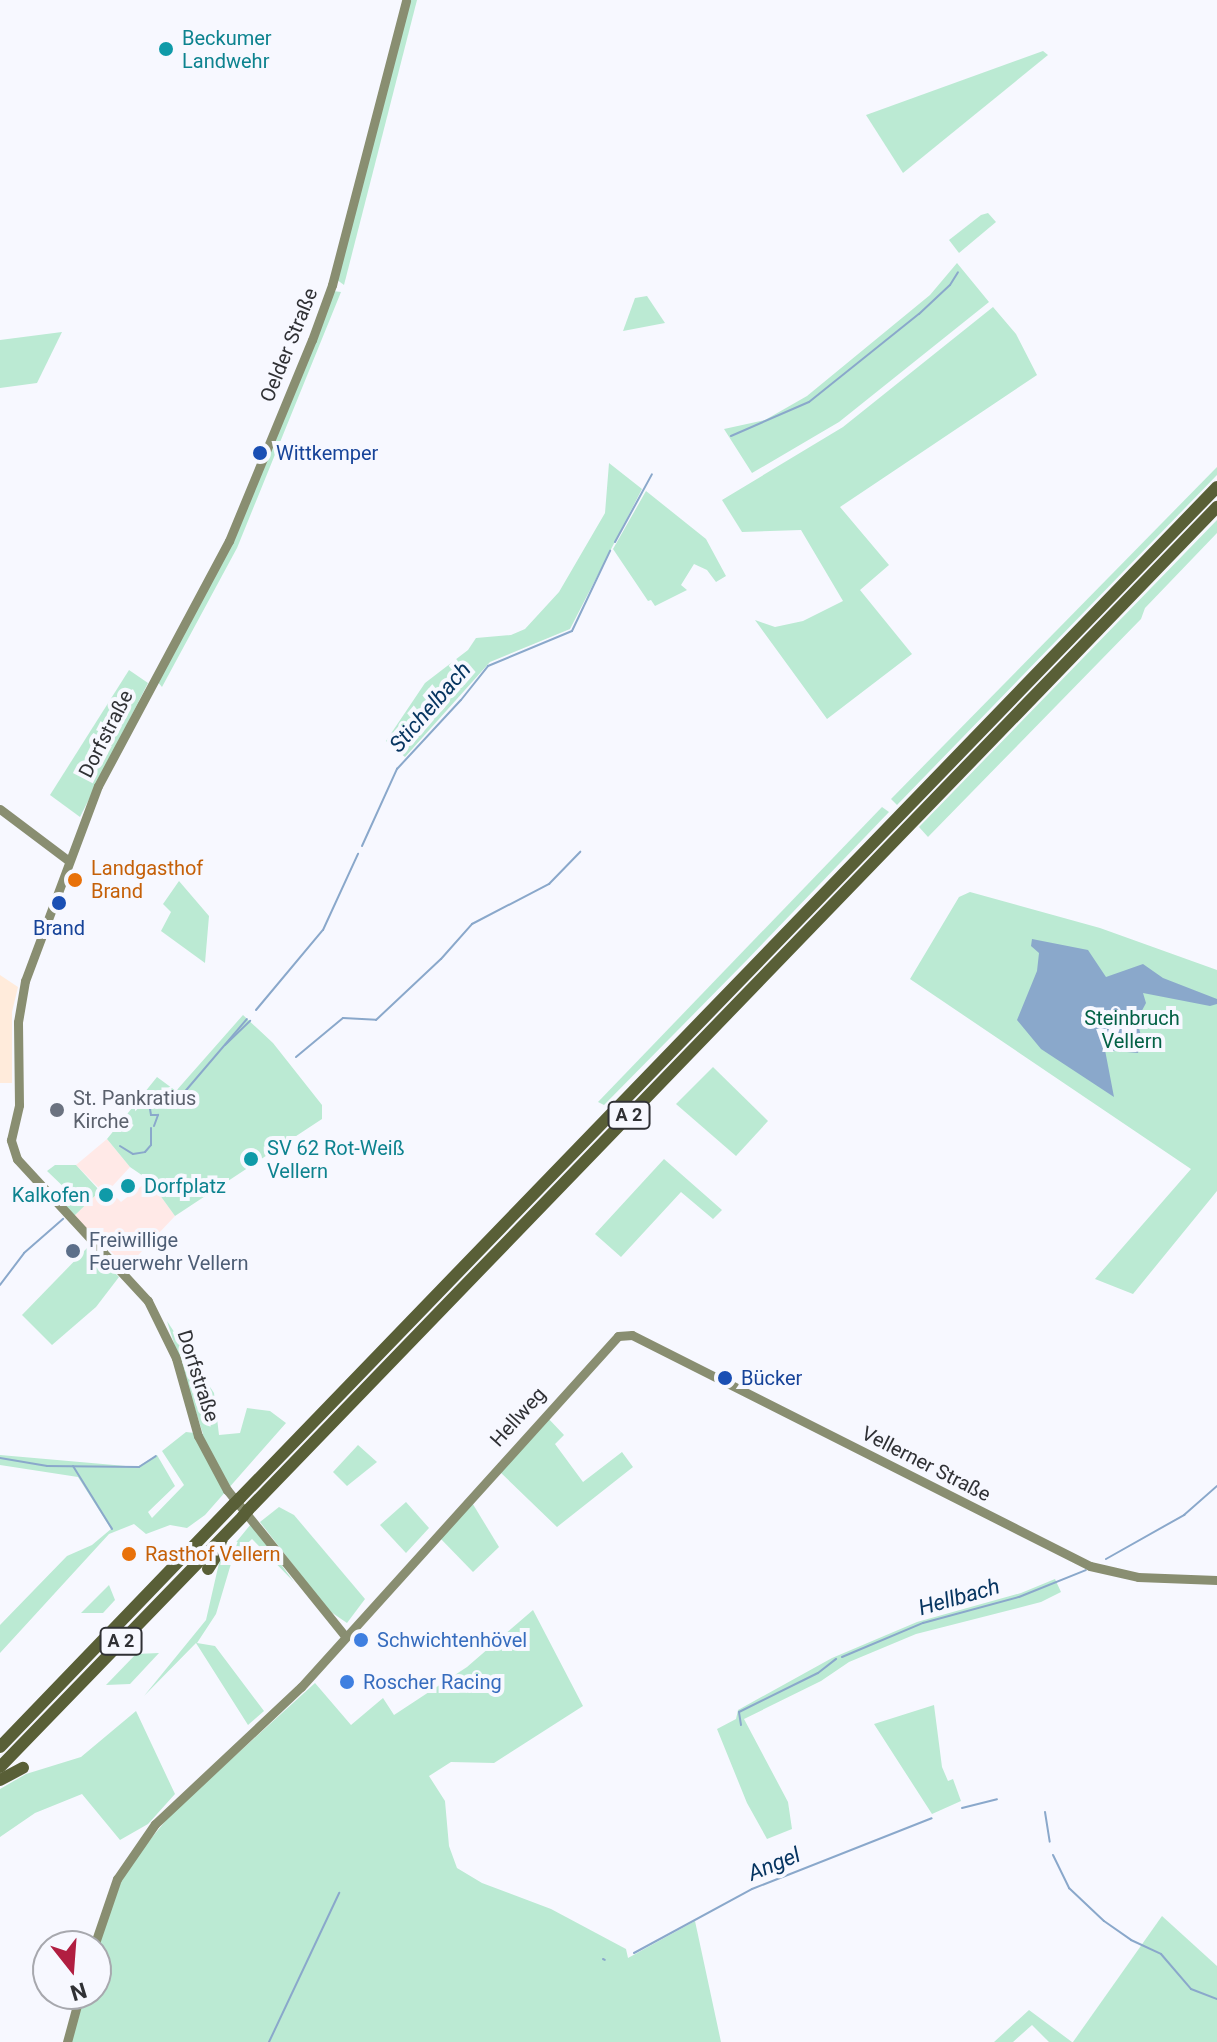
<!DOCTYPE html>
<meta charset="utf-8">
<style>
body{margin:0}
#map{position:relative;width:1217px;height:2042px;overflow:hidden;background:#f7f8ff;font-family:Roboto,sans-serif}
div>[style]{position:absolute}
.industrial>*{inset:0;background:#ffebdb}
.education>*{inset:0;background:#ffe9e7}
.green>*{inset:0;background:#bbead3}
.water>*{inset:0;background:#8aa8cb}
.stream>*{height:2px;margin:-1px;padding:0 1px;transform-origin:1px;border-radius:1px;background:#8aa8cb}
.secondary>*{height:9px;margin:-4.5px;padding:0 4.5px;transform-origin:4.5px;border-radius:4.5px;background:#898e71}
.highway>*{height:12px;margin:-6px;padding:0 6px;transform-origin:6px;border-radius:6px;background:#595f37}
.highway-bridge>*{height:12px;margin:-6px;padding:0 6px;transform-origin:6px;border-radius:6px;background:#595f37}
.dots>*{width:22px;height:22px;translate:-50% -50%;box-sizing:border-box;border:4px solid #f7f8ff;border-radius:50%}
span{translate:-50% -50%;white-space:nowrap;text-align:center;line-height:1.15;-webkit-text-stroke:8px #f7f8ff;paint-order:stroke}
.shield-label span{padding:2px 6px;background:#f7f8ff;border:2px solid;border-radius:6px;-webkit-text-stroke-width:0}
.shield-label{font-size:18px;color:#303135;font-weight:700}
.culture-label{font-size:20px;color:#0d838f}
.left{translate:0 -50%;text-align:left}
.right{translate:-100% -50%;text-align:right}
.street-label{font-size:20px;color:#303135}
.transit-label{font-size:20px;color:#164399}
.food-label{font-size:20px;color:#c56008}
.park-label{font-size:20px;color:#036145}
.worship-label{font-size:20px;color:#5b616d}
.service-label{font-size:20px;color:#4e5e75}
.shop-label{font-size:20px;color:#366cbe}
.water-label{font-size:22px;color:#073561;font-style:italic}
.north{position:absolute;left:32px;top:1930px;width:80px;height:80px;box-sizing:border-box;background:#f7f8ff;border:2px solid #a7a8ae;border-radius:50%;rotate:163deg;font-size:22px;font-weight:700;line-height:32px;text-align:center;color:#303135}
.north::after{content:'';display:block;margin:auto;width:28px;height:36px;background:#b11e41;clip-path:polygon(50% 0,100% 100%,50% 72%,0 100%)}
</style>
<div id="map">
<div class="industrial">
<div style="clip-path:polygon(0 975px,18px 987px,12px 1012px,12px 1083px,0 1083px)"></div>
</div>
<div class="education">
<div style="clip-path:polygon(107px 1139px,130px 1167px,107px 1192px,98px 1187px,76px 1165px)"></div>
<div style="clip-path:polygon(149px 1180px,175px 1216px,127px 1267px,74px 1216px,98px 1193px,105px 1201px,113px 1194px,121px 1202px)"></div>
</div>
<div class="green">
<div style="clip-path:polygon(409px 0,417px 0,344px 285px,336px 279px)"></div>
<div style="clip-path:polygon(1043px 51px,1048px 55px,903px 173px,866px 115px)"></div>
<div style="clip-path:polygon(988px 213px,996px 222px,959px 253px,949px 240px,981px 215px)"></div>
<div style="clip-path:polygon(957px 263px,989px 302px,839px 422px,752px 473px,724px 429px,765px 420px,807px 396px,930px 295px)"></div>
<div style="clip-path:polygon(333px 291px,341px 292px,237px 548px,162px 687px,157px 681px,225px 554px)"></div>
<div style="clip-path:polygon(647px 296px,665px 323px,623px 331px,635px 298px)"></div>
<div style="clip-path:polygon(993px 307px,1016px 334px,1037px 375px,840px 507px,889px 565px,860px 590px,912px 654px,827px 719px,755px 620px,775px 627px,803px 621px,843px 601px,801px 530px,742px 532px,722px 500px,843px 427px)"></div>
<div style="clip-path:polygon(62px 332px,37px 383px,0 388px,0 340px)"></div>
<div style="clip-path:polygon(609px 463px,642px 489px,570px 629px,490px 662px,405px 757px,386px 741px,425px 683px,468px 650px,476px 638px,511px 635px,525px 629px,559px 592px,605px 513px)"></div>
<div style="clip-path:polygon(1217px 467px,1217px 475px,897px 805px,891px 799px)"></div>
<div style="clip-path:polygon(646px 491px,706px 539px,726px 576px,716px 582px,707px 570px,694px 564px,681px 585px,687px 590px,655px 606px,651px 600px,648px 601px,613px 549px)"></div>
<div style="clip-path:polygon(1217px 520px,1217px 533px,1145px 608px,1141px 619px,928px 837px,919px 827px)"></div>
<div style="clip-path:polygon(129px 670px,148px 683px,80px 817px,50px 795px)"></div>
<div style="clip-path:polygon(882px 807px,889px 812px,745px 962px,604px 1105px,598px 1102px)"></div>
<div style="clip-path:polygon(179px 881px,209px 916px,205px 963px,161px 931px,171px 912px,163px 904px)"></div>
<div style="clip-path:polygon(970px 892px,1100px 928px,1217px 970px,1217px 1191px,1133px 1294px,1095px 1279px,1191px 1169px,910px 979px,959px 897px)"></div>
<div style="clip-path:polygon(243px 1015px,273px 1043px,322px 1105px,322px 1119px,175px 1216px,149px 1180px,130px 1167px,107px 1139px,157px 1077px,176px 1091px)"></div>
<div style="clip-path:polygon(713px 1067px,768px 1121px,736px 1156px,676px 1104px)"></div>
<div style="clip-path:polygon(664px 1159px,722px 1210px,713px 1219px,681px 1192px,621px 1257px,595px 1234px)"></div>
<div style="clip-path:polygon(55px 1165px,76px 1165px,100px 1191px,74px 1216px,66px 1207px,71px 1200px,69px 1192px,47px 1171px)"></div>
<div style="clip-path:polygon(89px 1246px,119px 1277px,96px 1307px,52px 1345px,22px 1315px)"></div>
<div style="clip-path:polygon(167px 1321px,214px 1393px,219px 1435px,240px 1433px,247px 1408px,270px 1411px,286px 1423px,205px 1515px,187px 1528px,170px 1525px,146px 1534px,134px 1524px,109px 1534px,0 1653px,0 1625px,67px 1556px,92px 1545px,111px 1529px,78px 1477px,0 1465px,0 1455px,137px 1467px,157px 1455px,175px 1486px,148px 1512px,152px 1518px,184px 1485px,162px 1451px,186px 1432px,203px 1434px)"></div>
<div style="clip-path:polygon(546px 1416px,564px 1435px,555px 1444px,583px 1482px,622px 1452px,633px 1467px,557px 1527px,499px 1471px)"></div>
<div style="clip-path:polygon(358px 1445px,377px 1462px,347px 1486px,333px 1472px)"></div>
<div style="clip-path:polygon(471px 1501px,499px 1547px,473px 1572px,438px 1536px)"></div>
<div style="clip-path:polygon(406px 1502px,429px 1528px,406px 1553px,380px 1525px)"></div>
<div style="clip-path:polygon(279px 1507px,294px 1515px,365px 1599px,347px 1623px,328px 1610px,260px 1522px)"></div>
<div style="clip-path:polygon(251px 1524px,294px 1582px,252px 1539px,233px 1557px,216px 1614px,197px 1643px,215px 1646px,264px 1711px,248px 1725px,196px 1643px,144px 1696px,206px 1620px,219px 1563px)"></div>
<div style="clip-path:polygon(1055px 1579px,1061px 1592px,1041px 1602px,916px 1634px,849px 1662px,821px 1681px,744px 1719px,788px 1802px,792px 1829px,767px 1839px,747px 1803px,717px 1729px,736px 1719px,738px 1710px,832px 1658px,917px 1622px,1021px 1593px)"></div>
<div style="clip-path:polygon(109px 1585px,115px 1600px,103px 1613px,81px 1613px)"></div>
<div style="clip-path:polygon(533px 1610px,583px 1706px,494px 1763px,451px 1762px,429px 1776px,445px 1801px,449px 1846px,457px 1868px,482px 1883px,551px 1909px,626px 1949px,628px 1958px,695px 1921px,721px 2042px,71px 2042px,85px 1994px,96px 1994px,96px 1954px,118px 1888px,130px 1864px,172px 1813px,315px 1683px,351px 1725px,383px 1698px,394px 1715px,467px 1667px)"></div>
<div style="clip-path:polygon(159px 1653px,130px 1684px,106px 1685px,136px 1654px)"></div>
<div style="clip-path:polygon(934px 1705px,942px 1767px,948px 1781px,953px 1779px,961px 1801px,932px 1814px,874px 1724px)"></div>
<div style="clip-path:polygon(136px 1711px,175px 1794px,148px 1824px,120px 1840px,82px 1794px,35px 1813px,0 1837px,0 1789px,26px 1774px,81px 1757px)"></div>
<div style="clip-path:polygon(1162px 1916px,1217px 1966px,1217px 2042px,1073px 2042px)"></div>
<div style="clip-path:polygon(1029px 2010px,1072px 2042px,1049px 2042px,1032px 2025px,1013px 2042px,994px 2042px)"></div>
</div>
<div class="water">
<div style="clip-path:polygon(1032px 939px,1088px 950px,1106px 977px,1143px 964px,1163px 978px,1217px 999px,1217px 1004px,1210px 1006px,1143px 993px,1146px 1003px,1137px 1020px,1142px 1040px,1138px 1053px,1105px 1050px,1114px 1097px,1041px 1049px,1017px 1020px,1037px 971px,1039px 953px,1031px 946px)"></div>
</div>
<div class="stream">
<div style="left:731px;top:436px;width:85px;rotate:-23.6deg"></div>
<div style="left:809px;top:402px;width:141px;rotate:-38.7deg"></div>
<div style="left:919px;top:314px;width:42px;rotate:-43.1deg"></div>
<div style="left:950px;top:285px;width:15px;rotate:-58deg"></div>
<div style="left:615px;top:542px;width:77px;rotate:-61.4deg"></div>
<div style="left:362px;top:846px;width:85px;rotate:-65.6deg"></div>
<div style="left:397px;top:769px;width:94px;rotate:-47.2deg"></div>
<div style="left:461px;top:700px;width:43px;rotate:-51.5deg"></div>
<div style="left:488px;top:666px;width:91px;rotate:-22.6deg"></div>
<div style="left:572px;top:631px;width:89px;rotate:-64.6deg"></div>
<div style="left:256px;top:1010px;width:104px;rotate:-50.1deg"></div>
<div style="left:323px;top:930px;width:84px;rotate:-65.3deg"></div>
<div style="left:225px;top:1045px;width:35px;rotate:-44deg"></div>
<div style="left:296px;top:1057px;width:61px;rotate:-39.7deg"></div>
<div style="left:343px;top:1018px;width:33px;rotate:3deg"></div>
<div style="left:376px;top:1020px;width:89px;rotate:-43.2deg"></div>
<div style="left:441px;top:959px;width:47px;rotate:-48.5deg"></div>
<div style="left:472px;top:924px;width:87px;rotate:-27.5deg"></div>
<div style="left:549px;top:884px;width:45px;rotate:-45.9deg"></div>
<div style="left:154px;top:1126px;width:12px;rotate:-70deg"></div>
<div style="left:158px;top:1115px;width:7px;rotate:180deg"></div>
<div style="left:151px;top:1115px;width:6px;rotate:-99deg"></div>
<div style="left:150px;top:1109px;width:8px;rotate:-40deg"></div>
<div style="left:156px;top:1104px;width:8px;rotate:-90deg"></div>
<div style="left:156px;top:1096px;width:11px;rotate:-22deg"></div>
<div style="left:166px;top:1092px;width:9px;rotate:63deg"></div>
<div style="left:170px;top:1100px;width:6px;rotate:18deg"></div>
<div style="left:176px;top:1102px;width:109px;rotate:-49.5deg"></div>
<div style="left:120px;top:1146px;width:15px;rotate:32deg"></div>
<div style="left:133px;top:1154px;width:12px;rotate:-9deg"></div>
<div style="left:145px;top:1152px;width:9px;rotate:-49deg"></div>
<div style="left:151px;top:1145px;width:17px;rotate:-90deg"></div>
<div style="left:0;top:1285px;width:40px;rotate:-53deg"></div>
<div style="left:24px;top:1253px;width:52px;rotate:-41.1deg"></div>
<div style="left:0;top:1458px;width:48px;rotate:9.7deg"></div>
<div style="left:47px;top:1466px;width:92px;rotate:0.6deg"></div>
<div style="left:139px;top:1467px;width:20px;rotate:-33deg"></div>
<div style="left:73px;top:1466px;width:74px;rotate:58.2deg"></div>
<div style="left:1106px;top:1559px;width:90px;rotate:-29.4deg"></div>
<div style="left:1184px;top:1515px;width:44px;rotate:-41.3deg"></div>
<div style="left:842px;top:1657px;width:88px;rotate:-22.8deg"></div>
<div style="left:923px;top:1623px;width:99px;rotate:-15.2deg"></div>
<div style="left:1019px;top:1597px;width:72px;rotate:-21.9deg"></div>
<div style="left:741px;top:1725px;width:13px;rotate:-99deg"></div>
<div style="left:739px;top:1712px;width:88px;rotate:-26.3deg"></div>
<div style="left:818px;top:1673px;width:23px;rotate:-38deg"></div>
<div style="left:962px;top:1808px;width:36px;rotate:-14deg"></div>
<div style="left:1045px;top:1812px;width:30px;rotate:81deg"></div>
<div style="left:1053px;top:1855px;width:37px;rotate:64deg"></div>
<div style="left:1069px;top:1888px;width:48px;rotate:43.3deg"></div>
<div style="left:1104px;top:1921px;width:33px;rotate:35deg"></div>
<div style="left:1131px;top:1940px;width:33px;rotate:25deg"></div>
<div style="left:1161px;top:1954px;width:46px;rotate:49.4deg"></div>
<div style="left:1191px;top:1989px;width:28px;rotate:21deg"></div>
<div style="left:634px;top:1953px;width:134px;rotate:-28.5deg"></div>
<div style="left:752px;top:1889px;width:193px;rotate:-21.5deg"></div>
<div style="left:603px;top:1959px;width:2px;rotate:27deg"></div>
<div style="left:269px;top:2042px;width:165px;rotate:-64.8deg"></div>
</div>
<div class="secondary">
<div style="left:0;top:809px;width:86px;rotate:37deg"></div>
<div style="left:345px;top:1636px;width:188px;rotate:-128.9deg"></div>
<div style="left:227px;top:1490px;width:61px;rotate:-118.2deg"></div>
<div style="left:198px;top:1436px;width:81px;rotate:-105.8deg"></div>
<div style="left:176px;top:1358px;width:64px;rotate:-116.2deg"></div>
<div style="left:148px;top:1301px;width:193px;rotate:-132.7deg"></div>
<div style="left:17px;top:1159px;width:20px;rotate:-108deg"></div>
<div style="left:11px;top:1140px;width:36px;rotate:-77deg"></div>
<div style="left:19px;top:1105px;width:83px;rotate:-90.7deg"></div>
<div style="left:18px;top:1022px;width:42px;rotate:-80.3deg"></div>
<div style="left:25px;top:981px;width:208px;rotate:-69.5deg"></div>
<div style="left:98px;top:786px;width:278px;rotate:-61.9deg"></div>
<div style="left:229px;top:541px;width:217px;rotate:-67.6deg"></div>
<div style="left:312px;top:340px;width:59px;rotate:-70deg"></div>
<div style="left:332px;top:285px;width:294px;rotate:-75.4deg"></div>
<div style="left:94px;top:1946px;width:71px;rotate:-71.1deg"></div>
<div style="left:117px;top:1879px;width:67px;rotate:-55.4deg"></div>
<div style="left:155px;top:1824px;width:200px;rotate:-43.2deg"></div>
<div style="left:301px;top:1687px;width:473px;rotate:-47.9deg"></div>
<div style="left:618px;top:1336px;width:14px;rotate:-4deg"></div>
<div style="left:632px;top:1335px;width:513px;rotate:26.76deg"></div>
<div style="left:1090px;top:1566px;width:49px;rotate:12.9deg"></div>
<div style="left:1138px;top:1577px;width:79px;rotate:2.2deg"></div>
<div style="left:67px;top:2042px;width:50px;rotate:-74.8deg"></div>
</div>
<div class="highway">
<div style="left:240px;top:1498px;width:1406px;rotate:-45.98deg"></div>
<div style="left:248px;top:1510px;width:1395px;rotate:-45.99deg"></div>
<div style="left:208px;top:1569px;width:28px;rotate:-58deg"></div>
<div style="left:0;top:1747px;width:337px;rotate:-46.1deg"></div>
<div style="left:0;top:1767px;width:349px;rotate:-45.9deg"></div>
<div style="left:0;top:1780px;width:26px;rotate:-28deg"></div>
</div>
<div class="highway-bridge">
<div style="left:234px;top:1504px;width:8px;rotate:-45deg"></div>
<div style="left:243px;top:1516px;width:8px;rotate:-50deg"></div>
</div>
<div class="dots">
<div style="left:166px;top:49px;background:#0f9aa8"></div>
<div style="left:260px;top:453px;background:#1a4fb4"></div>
<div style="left:75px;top:880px;background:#e8710a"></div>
<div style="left:59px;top:903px;background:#1a4fb4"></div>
<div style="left:57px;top:1110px;background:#6b7280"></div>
<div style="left:251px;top:1159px;background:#0f9aa8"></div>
<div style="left:128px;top:1186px;background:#0f9aa8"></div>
<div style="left:106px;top:1195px;background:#0f9aa8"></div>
<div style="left:73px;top:1251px;background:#5c6f8a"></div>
<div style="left:725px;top:1378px;background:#1a4fb4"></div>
<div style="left:129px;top:1554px;background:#e8710a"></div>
<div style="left:361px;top:1640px;background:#3f7fe0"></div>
<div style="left:347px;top:1682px;background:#3f7fe0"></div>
</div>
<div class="shield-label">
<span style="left:629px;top:1115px">A 2</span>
<span style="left:121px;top:1641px">A 2</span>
</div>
<div class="culture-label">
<span class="left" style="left:182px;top:50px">Beckumer<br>Landwehr</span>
<span class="left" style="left:267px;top:1160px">SV 62 Rot-Weiß<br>Vellern</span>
<span class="left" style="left:144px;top:1186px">Dorfplatz</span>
<span class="right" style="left:90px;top:1195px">Kalkofen</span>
</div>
<div class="street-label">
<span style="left:289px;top:345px;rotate:-68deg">Oelder Straße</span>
<span style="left:106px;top:734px;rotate:-63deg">Dorfstraße</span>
<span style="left:198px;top:1376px;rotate:72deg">Dorfstraße</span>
<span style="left:518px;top:1417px;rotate:-48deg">Hellweg</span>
<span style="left:926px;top:1464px;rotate:27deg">Vellerner Straße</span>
</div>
<div class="transit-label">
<span class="left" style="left:276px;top:453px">Wittkemper</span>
<span style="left:59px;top:928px">Brand</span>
<span class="left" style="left:741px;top:1378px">Bücker</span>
</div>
<div class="food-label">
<span class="left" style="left:91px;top:880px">Landgasthof<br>Brand</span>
<span class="left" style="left:145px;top:1554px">Rasthof Vellern</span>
</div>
<div class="park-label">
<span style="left:1132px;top:1030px">Steinbruch<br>Vellern</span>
</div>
<div class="worship-label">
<span class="left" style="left:73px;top:1110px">St. Pankratius<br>Kirche</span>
</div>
<div class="service-label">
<span class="left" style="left:89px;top:1252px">Freiwillige<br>Feuerwehr Vellern</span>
</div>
<div class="shop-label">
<span class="left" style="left:377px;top:1640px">Schwichtenhövel</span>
<span class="left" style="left:363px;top:1682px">Roscher Racing</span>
</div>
<div class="water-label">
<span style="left:430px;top:707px;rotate:-49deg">Stichelbach</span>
<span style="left:959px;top:1597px;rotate:-16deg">Hellbach</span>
<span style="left:774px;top:1864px;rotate:-22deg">Angel</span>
</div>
<div class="north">N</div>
</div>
